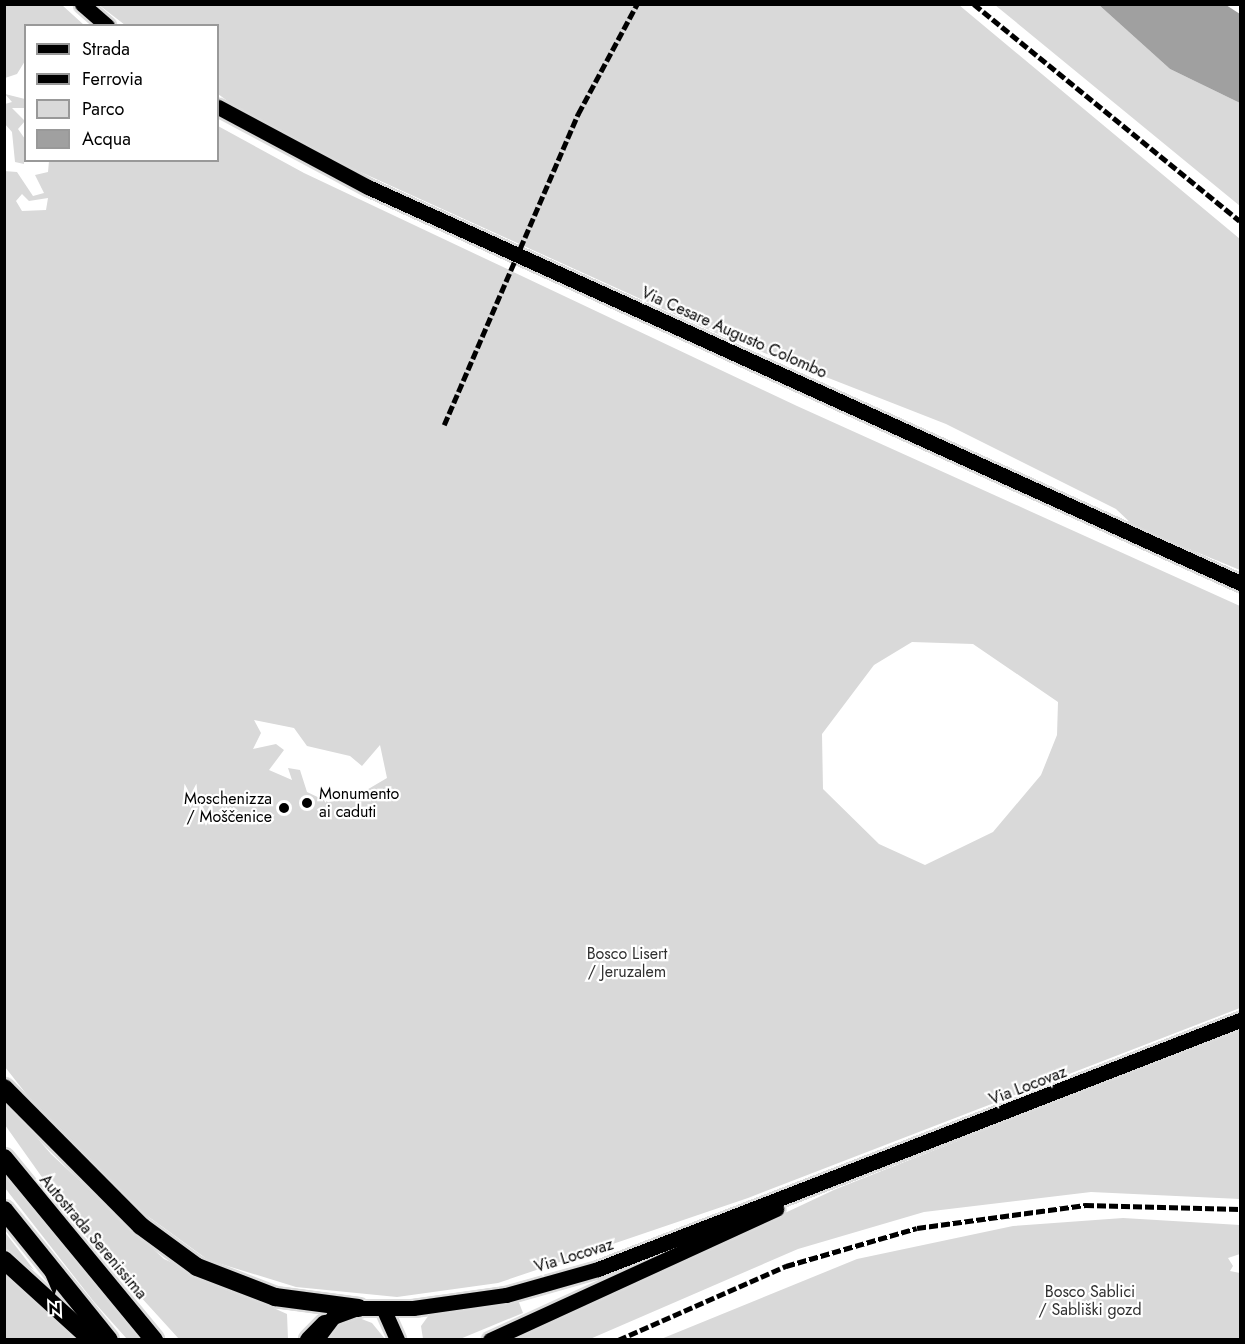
<!DOCTYPE html>
<meta charset="utf-8">
<style>
body{margin:0}
#map{position:relative;width:1245px;height:1344px;overflow:hidden;background:#fff;font-family:Jost,sans-serif}
div>[style]{position:absolute}
.green>*{inset:0;background:#d9d9d9}
.water>*{inset:0;background:#a0a0a0}
.roads{filter:drop-shadow(2px 0 #dbdbdb) drop-shadow(-2px 0 #dbdbdb) drop-shadow(0 2px #dbdbdb) drop-shadow(0 -2px #dbdbdb)}
.primary>*{height:15px;margin:-7.5px;padding:0 7.5px;transform-origin:7.5px;border-radius:7.5px;background:#000}
.motorway>*{height:18px;margin:-9px;padding:0 9px;transform-origin:9px;border-radius:9px;background:#000}
.rail>*{height:4.5px;margin-top:-2.25px;transform-origin:0;background:repeating-linear-gradient(90deg,#000 0 9px,transparent 0 12px)}
.dots>*{width:16px;height:16px;translate:-50% -50%;box-sizing:border-box;border:3px solid #fff;border-radius:50%}
span{translate:-50% -50%;white-space:nowrap;text-align:center;line-height:1.15;-webkit-text-stroke:4.5px #fff;paint-order:stroke}
.street-label{font-size:16px;color:#000}
.poi-label{font-size:16px;color:#000}
.left{translate:0 -50%;text-align:left}
.right{translate:-100% -50%;text-align:right}
.park-label{font-size:16px;color:#303030}
.frame{position:absolute;inset:0;border:6px solid #000;pointer-events:none}
.legend{position:absolute;left:24px;top:24px;width:195px;height:138px;box-sizing:border-box;background:#fff;border:2px solid #999;margin:0;padding:8px 10px;list-style:none;font-size:18px;color:#000}
.legend li{display:flex;align-items:center;gap:12px;height:30px}
.legend b{width:30px;border:2px solid #999}
.north{position:absolute;left:24px;top:1260px;width:60px;height:60px;-webkit-text-stroke:4px #fff;paint-order:stroke;rotate:178deg;font-size:16px;font-weight:700;line-height:24px;text-align:center;color:#000}
.north::after{content:'';display:block;margin:auto;width:21px;height:27px;background:#000;clip-path:polygon(50% 0,100% 100%,50% 72%,0 100%)}
</style>
<div id="map">
<div class="green">
<div style="clip-path:polygon(5px 4px,62px 5px,84px 25px,26px 26px,25px 61px,17px 74px,5px 78px)"></div>
<div style="clip-path:polygon(99px 5px,959px 5px,1240px 239px,1240px 570px,1135px 527px,1116px 509px,946px 424px,729px 339px,345px 165px,251px 118px,218px 94px,218px 26px,125px 25px)"></div>
<div style="clip-path:polygon(995px 5px,1099px 5px,1170px 69px,1240px 103px,1240px 206px)"></div>
<div style="clip-path:polygon(5px 94px,25px 99px,25px 108px,12px 108px,25px 121px,18px 129px,25px 139px,24px 164px,15px 162px,12px 132px,4px 123px,5px 104px,12px 102px)"></div>
<div style="clip-path:polygon(evenodd,218px 126px,304px 173px,797px 406px,1240px 606px,1240px 1008px,748px 1198px,498px 1283px,397px 1297px,296px 1287px,208px 1260px,131px 1204px,46px 1119px,5px 1067px,4px 171px,17px 172px,33px 196px,44px 193px,35px 175px,48px 172px,49px 161px,218px 160px,218px 126px,22px 194px,29px 201px,48px 198px,46px 210px,22px 211px,16px 201px,22px 194px,218px 126px,912px 642px,973px 644px,1058px 702px,1057px 735px,1041px 775px,993px 832px,925px 865px,879px 844px,823px 789px,822px 734px,874px 665px,912px 642px,218px 126px,254px 720px,294px 728px,307px 746px,350px 756px,362px 766px,380px 745px,387px 778px,353px 798px,328px 802px,307px 792px,300px 770px,288px 768px,292px 780px,269px 770px,284px 750px,276px 744px,253px 749px,261px 733px,254px 720px)"></div>
<div style="clip-path:polygon(1240px 1029px,1240px 1199px,1091px 1192px,924px 1212px,798px 1249px,590px 1339px,517px 1339px,836px 1189px)"></div>
<div style="clip-path:polygon(4px 1099px,51px 1154px,164px 1259px,287px 1314px,288px 1339px,179px 1339px,78px 1228px,5px 1125px)"></div>
<div style="clip-path:polygon(4px 1172px,52px 1234px,143px 1339px,127px 1339px,94px 1302px,5px 1188px)"></div>
<div style="clip-path:polygon(1123px 1218px,1240px 1225px,1240px 1254px,1228px 1258px,1233px 1266px,1230px 1271px,1240px 1273px,1240px 1339px,661px 1339px,857px 1259px,1013px 1226px)"></div>
<div style="clip-path:polygon(4px 1231px,34px 1270px,5px 1250px)"></div>
<div style="clip-path:polygon(4px 1270px,79px 1339px,5px 1339px)"></div>
<div style="clip-path:polygon(518px 1300px,523px 1313px,460px 1339px,423px 1339px,421px 1326px,429px 1315px)"></div>
<div style="clip-path:polygon(359px 1318px,372px 1323px,385px 1339px,326px 1340px,338px 1324px)"></div>
</div>
<div class="water">
<div style="clip-path:polygon(1099px 5px,1226px 5px,1240px 14px,1240px 103px,1170px 69px)"></div>
</div>
<div class="roads">
<div class="primary">
<div style="left:82px;top:4px;width:33px;rotate:41deg"></div>
<div style="left:218px;top:107px;width:170px;rotate:28.1deg"></div>
<div style="left:368px;top:187px;width:958px;rotate:24.42deg"></div>
<div style="left:383px;top:1308px;width:35px;rotate:66deg"></div>
<div style="left:321px;top:1333px;width:20px;rotate:-53deg"></div>
<div style="left:333px;top:1317px;width:27px;rotate:-20deg"></div>
<div style="left:358px;top:1308px;width:55px"></div>
<div style="left:413px;top:1308px;width:94px;rotate:-8deg"></div>
<div style="left:506px;top:1295px;width:96px;rotate:-15.8deg"></div>
<div style="left:598px;top:1269px;width:689px;rotate:-21.2deg"></div>
<div style="left:490px;top:1340px;width:315px;rotate:-24.6deg"></div>
</div>
<div class="motorway">
<div style="left:4px;top:1088px;width:194px;rotate:45.2deg"></div>
<div style="left:141px;top:1226px;width:69px;rotate:36.2deg"></div>
<div style="left:197px;top:1267px;width:84px;rotate:21deg"></div>
<div style="left:275px;top:1297px;width:84px;rotate:7.5deg"></div>
<div style="left:4px;top:1158px;width:236px;rotate:50.5deg"></div>
<div style="left:4px;top:1210px;width:167px;rotate:51.1deg"></div>
<div style="left:4px;top:1260px;width:119px;rotate:42.3deg"></div>
<div style="left:309px;top:1340px;width:23px;rotate:-45deg"></div>
</div>
</div>
<div class="rail">
<div style="left:974px;top:4px;width:343px;rotate:39.2deg"></div>
<div style="left:444px;top:425px;width:339px;rotate:-66.7deg"></div>
<div style="left:578px;top:114px;width:125px;rotate:-61.8deg"></div>
<div style="left:618px;top:1340px;width:184px;rotate:-23.8deg"></div>
<div style="left:786px;top:1266px;width:136px;rotate:-16.2deg"></div>
<div style="left:917px;top:1228px;width:170px;rotate:-7.8deg"></div>
<div style="left:1085px;top:1205px;width:155px;rotate:1.5deg"></div>
</div>
<div class="dots">
<div style="left:307px;top:803px;background:#000"></div>
<div style="left:284px;top:808px;background:#000"></div>
</div>
<div class="street-label">
<span style="left:734px;top:333px;rotate:24deg">Via Cesare Augusto Colombo</span>
<span style="left:1028px;top:1086px;rotate:-21deg">Via Locovaz</span>
<span style="left:93px;top:1237px;rotate:50deg">Autostrada Serenissima</span>
<span style="left:574px;top:1256px;rotate:-17deg">Via Locovaz</span>
</div>
<div class="poi-label">
<span class="left" style="left:319px;top:803px">Monumento<br>ai caduti</span>
<span class="right" style="left:272px;top:808px">Moschenizza<br>/ Moščenice</span>
</div>
<div class="park-label">
<span style="left:627px;top:963px">Bosco Lisert<br>/ Jeruzalem</span>
<span style="left:1090px;top:1301px">Bosco Sablici<br>/ Sabliški gozd</span>
</div>
<div class="frame"></div>
<ul class="legend">
<li><b style="height:8px;background:#000"></b>Strada</li>
<li><b style="height:8px;background:#000"></b>Ferrovia</li>
<li><b style="height:16px;background:#d9d9d9"></b>Parco</li>
<li><b style="height:16px;background:#a0a0a0"></b>Acqua</li>
</ul>
<div class="north">N</div>
</div>
